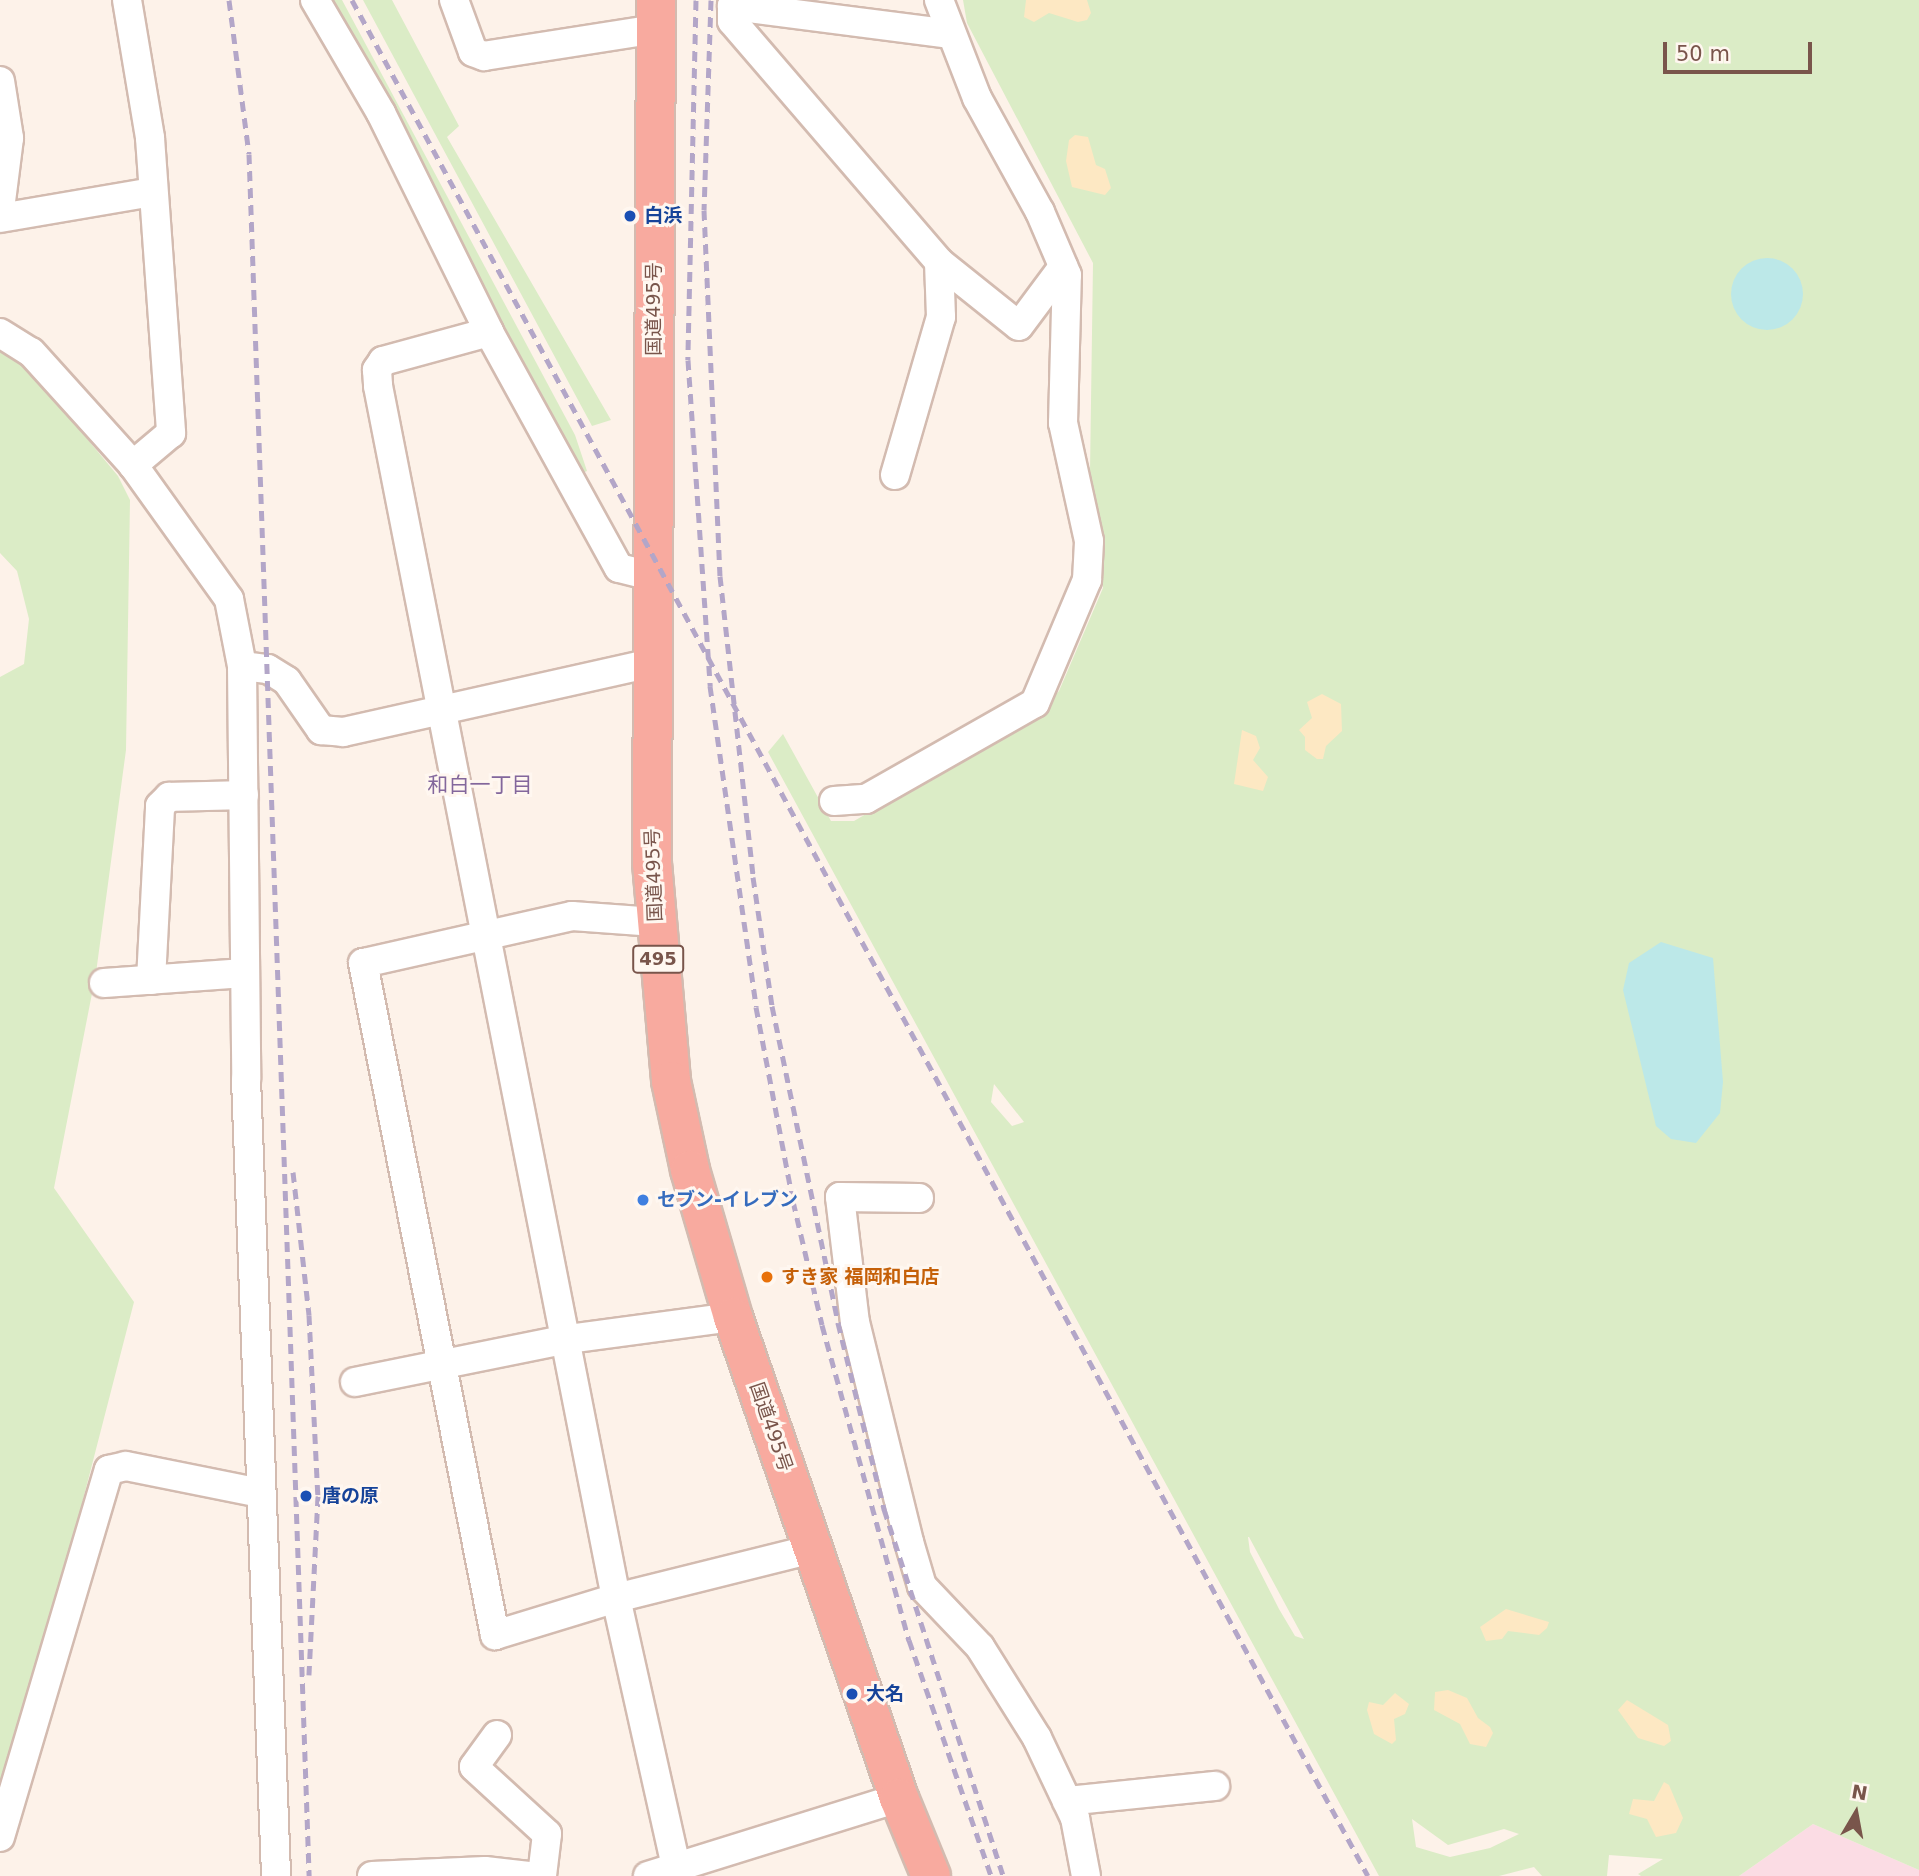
<!DOCTYPE html>
<meta charset="utf-8">
<style>
body{margin:0}
#map{position:relative;width:1919px;height:1876px;overflow:hidden;background:#fdf2e9;font-family:"DejaVu Sans","Noto Sans JP",sans-serif}
div>[style]{position:absolute}
.medical>*{inset:0;background:#fbdce4}
.green>*{inset:0;background:#dbecc6}
.sand>*{inset:0;background:#fde8c3}
.water>*{inset:0;background:#bce8e8}
.round{border-radius:50%}
.roads{filter:drop-shadow(2px 0 #d3bbb0) drop-shadow(-2px 0 #d3bbb0) drop-shadow(0 2px #d3bbb0) drop-shadow(0 -2px #d3bbb0)}
.minor>*{height:28px;margin:-14px;padding:0 14px;transform-origin:14px;border-radius:14px;background:#fff}
.highway>*{height:38px;margin:-19px;padding:0 19px;transform-origin:19px;border-radius:19px;background:#f8aa9f}
.rail>*{height:5px;margin-top:-2.5px;transform-origin:0;background:repeating-linear-gradient(90deg,#b3a6c8 0 10px,transparent 0 17px)}
.dots>*{width:19px;height:19px;translate:-50% -50%;box-sizing:border-box;border:4px solid #fff7f0;border-radius:50%}
span{translate:-50% -50%;white-space:nowrap;text-align:center;line-height:1.15;-webkit-text-stroke:6px #fff7f0;paint-order:stroke}
.shield-label span{padding:2px 5px;background:#fff7f0;border:2px solid;border-radius:5px;-webkit-text-stroke-width:0}
.shield-label{font-size:18px;color:#79554b;font-weight:700}
.transit-label{font-size:19px;color:#164399;font-weight:700}
.left{translate:0 -50%;text-align:left}
.street-label{font-size:19px;color:#79554b}
.shop-label{font-size:19px;color:#366cbe;font-weight:700}
.food-label{font-size:19px;color:#c56008;font-weight:700}
.neighbourhood-label{font-size:21px;color:#83679c}
.north{position:absolute;left:1821px;top:1778px;width:70px;height:70px;-webkit-text-stroke:5px #fff7f0;paint-order:stroke;rotate:10deg;font-size:19px;font-weight:700;line-height:28px;text-align:center;color:#79554b}
.north::after{content:'';display:block;margin:auto;width:24px;height:32px;background:#79554b;clip-path:polygon(50% 0,100% 100%,50% 72%,0 100%)}
.scale{position:absolute;left:1663px;top:42px;width:149px;height:32px;box-sizing:border-box;border:4px solid #79554b;border-top:0;padding-left:9px;font-size:21px;line-height:24px;white-space:nowrap;color:#79554b;-webkit-text-stroke:5px #fff7f0;paint-order:stroke}
</style>
<div id="map">
<div class="medical">
<div style="clip-path:polygon(1813px 1824px,1919px 1870px,1919px 1876px,1739px 1876px)"></div>
</div>
<div class="green">
<div style="clip-path:polygon(319px 0,342px 0,575px 435px,587px 471px,573px 477px)"></div>
<div style="clip-path:polygon(363px 0,392px 0,459px 126px,447px 137px,611px 420px,592px 426px)"></div>
<div style="clip-path:polygon(evenodd,963px 0,1919px 0,1919px 1870px,1813px 1824px,1739px 1876px,1641px 1876px,1638px 1874px,1663px 1859px,1609px 1855px,1607px 1876px,1542px 1876px,1534px 1867px,1499px 1876px,1379px 1876px,768px 752px,783px 734px,831px 821px,854px 821px,1028px 720px,1059px 691px,1103px 588px,1090px 471px,1093px 263px,967px 23px,963px 0,994px 1084px,1024px 1122px,1012px 1126px,991px 1102px,994px 1084px,963px 0,1248px 1537px,1249px 1537px,1304px 1639px,1295px 1636px,1279px 1609px,1250px 1552px,1248px 1537px,963px 0,1412px 1819px,1448px 1845px,1504px 1829px,1519px 1834px,1490px 1848px,1450px 1857px,1416px 1847px,1412px 1819px)"></div>
<div style="clip-path:polygon(0 350px,23px 367px,69px 417px,118px 476px,130px 500px,126px 750px,96px 973px,54px 1188px,134px 1302px,62px 1581px,0 1784px,0 677px,24px 664px,29px 619px,17px 571px,0 553px)"></div>
</div>
<div class="sand">
<div style="clip-path:polygon(1026px 0,1087px 0,1091px 13px,1087px 20px,1078px 22px,1049px 13px,1034px 22px,1024px 17px)"></div>
<div style="clip-path:polygon(1075px 135px,1088px 137px,1096px 165px,1105px 169px,1111px 188px,1105px 195px,1072px 187px,1066px 161px,1069px 140px)"></div>
<div style="clip-path:polygon(1322px 694px,1341px 704px,1342px 731px,1326px 746px,1323px 759px,1317px 759px,1305px 750px,1305px 737px,1299px 730px,1312px 718px,1307px 702px)"></div>
<div style="clip-path:polygon(1242px 730px,1256px 736px,1260px 748px,1253px 760px,1268px 777px,1263px 791px,1234px 784px)"></div>
<div style="clip-path:polygon(1506px 1609px,1549px 1622px,1547px 1628px,1539px 1635px,1508px 1631px,1502px 1639px,1486px 1641px,1480px 1627px)"></div>
<div style="clip-path:polygon(1448px 1690px,1467px 1698px,1478px 1718px,1490px 1727px,1493px 1733px,1486px 1747px,1470px 1744px,1460px 1724px,1434px 1710px,1435px 1692px)"></div>
<div style="clip-path:polygon(1395px 1693px,1409px 1704px,1405px 1714px,1394px 1719px,1396px 1740px,1392px 1744px,1374px 1734px,1367px 1710px,1369px 1702px,1383px 1705px)"></div>
<div style="clip-path:polygon(1627px 1700px,1668px 1725px,1671px 1741px,1664px 1746px,1638px 1738px,1618px 1710px)"></div>
<div style="clip-path:polygon(1664px 1782px,1669px 1785px,1683px 1818px,1676px 1833px,1656px 1837px,1647px 1819px,1629px 1814px,1633px 1799px,1654px 1801px)"></div>
</div>
<div class="water">
<div class="round" style="left:1731px;top:258px;width:72px;height:72px"></div>
<div style="clip-path:polygon(1661px 942px,1713px 958px,1723px 1082px,1720px 1113px,1696px 1143px,1671px 1139px,1656px 1126px,1623px 990px,1629px 963px)"></div>
</div>
<div class="roads">
<div class="minor">
<div style="left:127px;top:0;width:140px;rotate:80.5deg"></div>
<div style="left:150px;top:138px;width:296px;rotate:85.9deg"></div>
<div style="left:171px;top:433px;width:50px;rotate:139.9deg"></div>
<div style="left:315px;top:0;width:131px;rotate:59.7deg"></div>
<div style="left:381px;top:113px;width:244px;rotate:63.7deg"></div>
<div style="left:489px;top:332px;width:269px;rotate:61.2deg"></div>
<div style="left:619px;top:568px;width:38px;rotate:14deg"></div>
<div style="left:454px;top:0;width:55px;rotate:69.9deg"></div>
<div style="left:473px;top:52px;width:12px;rotate:20deg"></div>
<div style="left:484px;top:56px;width:174px;rotate:-8.9deg"></div>
<div style="left:951px;top:34px;width:221px;rotate:-172.7deg"></div>
<div style="left:732px;top:6px;width:15px;rotate:90deg"></div>
<div style="left:732px;top:21px;width:318px;rotate:49.3deg"></div>
<div style="left:939px;top:262px;width:102px;rotate:38.7deg"></div>
<div style="left:1019px;top:326px;width:74px;rotate:-53.3deg"></div>
<div style="left:0;top:81px;width:58px;rotate:81deg"></div>
<div style="left:9px;top:138px;width:72px;rotate:97.2deg"></div>
<div style="left:0;top:218px;width:154px;rotate:-9.7deg"></div>
<div style="left:489px;top:332px;width:110px;rotate:164.7deg"></div>
<div style="left:383px;top:361px;width:11px;rotate:124deg"></div>
<div style="left:377px;top:370px;width:16px;rotate:86deg"></div>
<div style="left:378px;top:386px;width:1235px;rotate:78.89deg"></div>
<div style="left:616px;top:1598px;width:285px;rotate:77.4deg"></div>
<div style="left:0;top:333px;width:36px;rotate:32deg"></div>
<div style="left:31px;top:352px;width:152px;rotate:47.9deg"></div>
<div style="left:133px;top:465px;width:165px;rotate:54.4deg"></div>
<div style="left:229px;top:599px;width:68px;rotate:79deg"></div>
<div style="left:242px;top:666px;width:413px;rotate:89.4deg"></div>
<div style="left:246px;top:1079px;width:798px;rotate:87.84deg"></div>
<div style="left:895px;top:475px;width:165px;rotate:-73.8deg"></div>
<div style="left:941px;top:317px;width:55px;rotate:-92.1deg"></div>
<div style="left:242px;top:666px;width:26px;rotate:7deg"></div>
<div style="left:268px;top:669px;width:22px;rotate:32deg"></div>
<div style="left:287px;top:681px;width:60px;rotate:55.2deg"></div>
<div style="left:321px;top:730px;width:22px;rotate:5deg"></div>
<div style="left:343px;top:732px;width:320px;rotate:-12.6deg"></div>
<div style="left:834px;top:801px;width:32px;rotate:-4deg"></div>
<div style="left:866px;top:799px;width:194px;rotate:-29.6deg"></div>
<div style="left:1035px;top:703px;width:134px;rotate:-67.1deg"></div>
<div style="left:1087px;top:580px;width:39px;rotate:-87deg"></div>
<div style="left:1089px;top:541px;width:121px;rotate:-102.4deg"></div>
<div style="left:1063px;top:423px;width:148px;rotate:-88.5deg"></div>
<div style="left:1067px;top:275px;width:69px;rotate:-113.2deg"></div>
<div style="left:1040px;top:212px;width:130px;rotate:-118.9deg"></div>
<div style="left:977px;top:98px;width:105px;rotate:-111.2deg"></div>
<div style="left:655px;top:922px;width:83px;rotate:-175.9deg"></div>
<div style="left:572px;top:916px;width:214px;rotate:167.3deg"></div>
<div style="left:363px;top:963px;width:685px;rotate:78.89deg"></div>
<div style="left:495px;top:1635px;width:127px;rotate:-17deg"></div>
<div style="left:616px;top:1598px;width:203px;rotate:-14deg"></div>
<div style="left:151px;top:980px;width:174px;rotate:-87deg"></div>
<div style="left:160px;top:806px;width:13px;rotate:-45deg"></div>
<div style="left:169px;top:797px;width:75px;rotate:-1.5deg"></div>
<div style="left:104px;top:983px;width:141px;rotate:-4.1deg"></div>
<div style="left:919px;top:1198px;width:79px;rotate:-179.3deg"></div>
<div style="left:840px;top:1197px;width:126px;rotate:83.2deg"></div>
<div style="left:855px;top:1322px;width:227px;rotate:76.2deg"></div>
<div style="left:909px;top:1542px;width:46px;rotate:73.5deg"></div>
<div style="left:922px;top:1586px;width:84px;rotate:46.4deg"></div>
<div style="left:980px;top:1647px;width:107px;rotate:57.9deg"></div>
<div style="left:1037px;top:1738px;width:89px;rotate:64.6deg"></div>
<div style="left:1075px;top:1818px;width:59px;rotate:79.3deg"></div>
<div style="left:355px;top:1382px;width:217px;rotate:-11.4deg"></div>
<div style="left:568px;top:1339px;width:166px;rotate:-7.6deg"></div>
<div style="left:497px;top:1735px;width:39px;rotate:126deg"></div>
<div style="left:474px;top:1767px;width:99px;rotate:42.5deg"></div>
<div style="left:547px;top:1834px;width:42px;rotate:96.8deg"></div>
<div style="left:1067px;top:1801px;width:149px;rotate:-5.8deg"></div>
<div style="left:0;top:1837px;width:383px;rotate:-73.5deg"></div>
<div style="left:109px;top:1470px;width:17px;rotate:-13deg"></div>
<div style="left:126px;top:1466px;width:137px;rotate:11.4deg"></div>
<div style="left:372px;top:1876px;width:113px;rotate:-2.5deg"></div>
<div style="left:485px;top:1871px;width:44px;rotate:6.5deg"></div>
<div style="left:648px;top:1876px;width:263px;rotate:-17.3deg"></div>
</div>
<div class="highway">
<div style="left:656px;top:0;width:863px;rotate:90.27deg"></div>
<div style="left:652px;top:863px;width:219px;rotate:85deg"></div>
<div style="left:671px;top:1081px;width:91px;rotate:77.9deg"></div>
<div style="left:690px;top:1170px;width:153px;rotate:73.7deg"></div>
<div style="left:733px;top:1317px;width:509px;rotate:70.96deg"></div>
<div style="left:899px;top:1798px;width:84px;rotate:67.7deg"></div>
</div>
</div>
<div class="rail">
<div style="left:229px;top:0;width:155px;rotate:82.6deg"></div>
<div style="left:249px;top:154px;width:1723px;rotate:88deg"></div>
<div style="left:352px;top:0;width:2133px;rotate:61.56deg"></div>
<div style="left:696px;top:0;width:360px;rotate:91.3deg"></div>
<div style="left:688px;top:360px;width:327px;rotate:86.1deg"></div>
<div style="left:710px;top:686px;width:324px;rotate:81.8deg"></div>
<div style="left:756px;top:1007px;width:197px;rotate:79.2deg"></div>
<div style="left:793px;top:1201px;width:127px;rotate:76.8deg"></div>
<div style="left:822px;top:1325px;width:327px;rotate:74.6deg"></div>
<div style="left:909px;top:1640px;width:250px;rotate:70.8deg"></div>
<div style="left:711px;top:0;width:210px;rotate:91.9deg"></div>
<div style="left:704px;top:210px;width:366px;rotate:87.5deg"></div>
<div style="left:720px;top:576px;width:303px;rotate:83.7deg"></div>
<div style="left:753px;top:877px;width:130px;rotate:81.6deg"></div>
<div style="left:772px;top:1006px;width:324px;rotate:78.2deg"></div>
<div style="left:838px;top:1323px;width:192px;rotate:76.1deg"></div>
<div style="left:884px;top:1509px;width:386px;rotate:72deg"></div>
<div style="left:293px;top:1172px;width:144px;rotate:83.6deg"></div>
<div style="left:309px;top:1315px;width:181px;rotate:87.2deg"></div>
<div style="left:318px;top:1496px;width:179px;rotate:92.9deg"></div>
</div>
<div class="dots">
<div style="left:630px;top:216px;background:#1a4fb4"></div>
<div style="left:643px;top:1200px;background:#3f7fe0"></div>
<div style="left:767px;top:1277px;background:#e8710a"></div>
<div style="left:306px;top:1496px;background:#1a4fb4"></div>
<div style="left:852px;top:1694px;background:#1a4fb4"></div>
</div>
<div class="shield-label">
<span style="left:658px;top:959px">495</span>
</div>
<div class="transit-label">
<span class="left" style="left:644px;top:216px">白浜</span>
<span class="left" style="left:322px;top:1496px">唐の原</span>
<span class="left" style="left:866px;top:1694px">大名</span>
</div>
<div class="street-label">
<span style="left:654px;top:309px;rotate:-90deg">国道495号</span>
<span style="left:654px;top:875px;rotate:-92deg">国道495号</span>
<span style="left:771px;top:1427px;rotate:71deg">国道495号</span>
</div>
<div class="shop-label">
<span class="left" style="left:657px;top:1200px">セブン-イレブン</span>
</div>
<div class="food-label">
<span class="left" style="left:781px;top:1277px">すき家 福岡和白店</span>
</div>
<div class="neighbourhood-label">
<span style="left:480px;top:785px">和白一丁目</span>
</div>
<div class="north">N</div>
<div class="scale">50 m</div>
</div>
